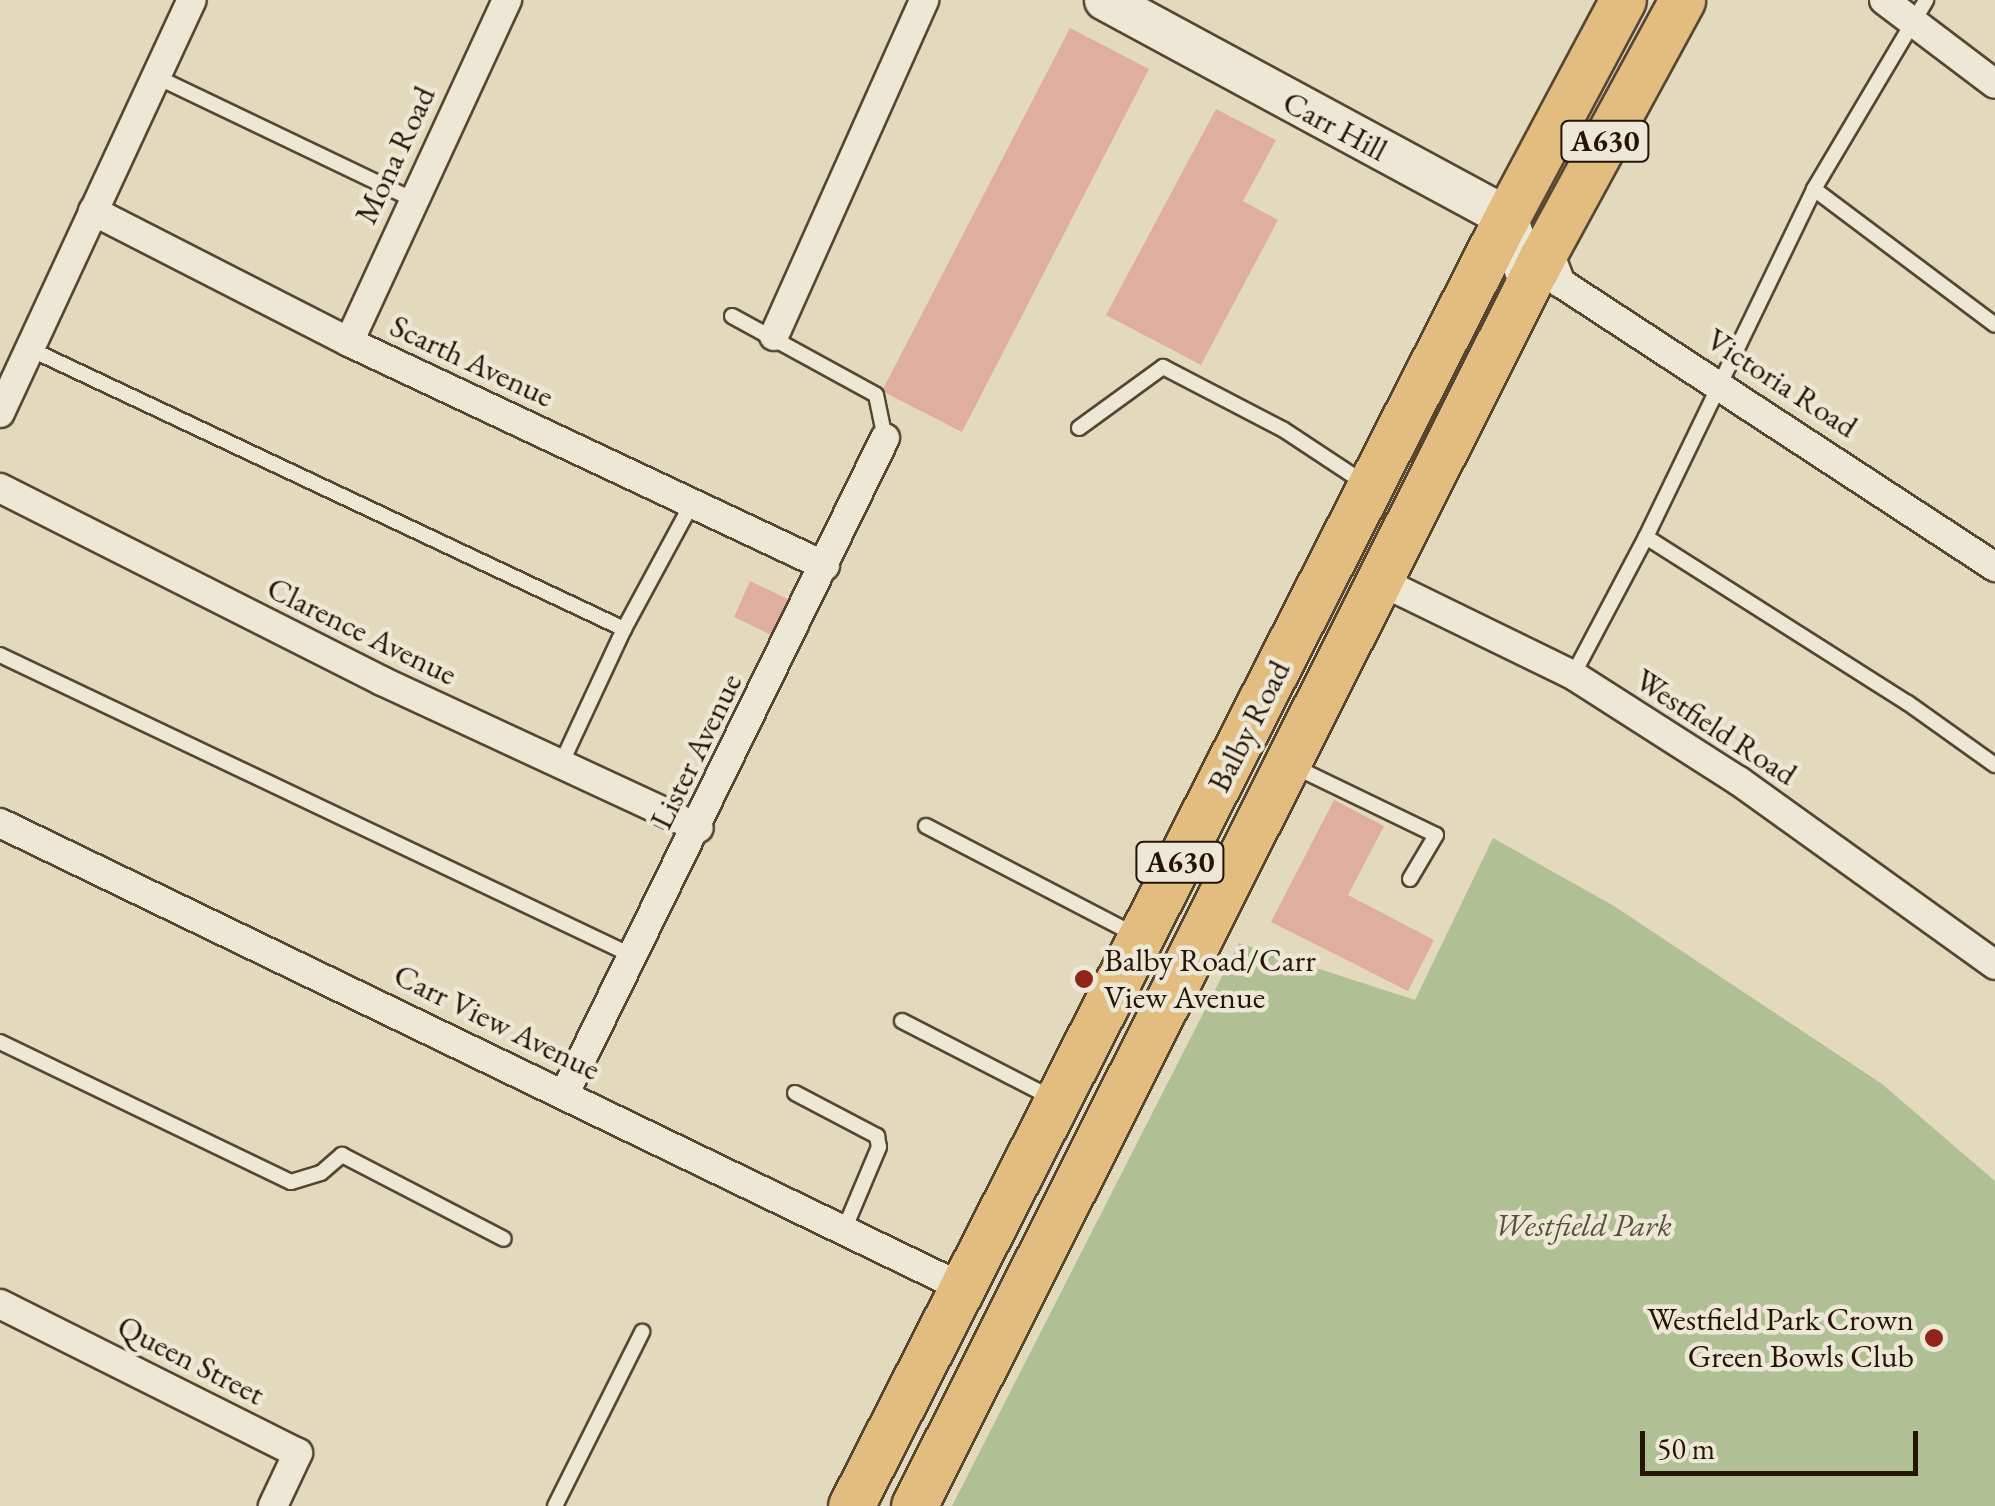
<!DOCTYPE html>
<style>
body{margin:0}
#map{position:relative;width:1995px;height:1506px;overflow:hidden;background:#e3dabe;font-family:"EB Garamond",serif}
div>[style]{position:absolute}
.green>*{inset:0;background:#b1c094}
.building>*{inset:0;background:#dfae9e}
.roads{filter:drop-shadow(2px 0 #554632) drop-shadow(-2px 0 #554632) drop-shadow(0 2px #554632) drop-shadow(0 -2px #554632)}
.lane>*{height:14px;margin:-7px;padding:0 7px;transform-origin:7px;border-radius:7px;background:#ede7d5}
.street>*{height:28px;margin:-14px;padding:0 14px;transform-origin:14px;border-radius:14px;background:#ede7d5}
.secondary>*{height:40px;margin:-20px;padding:0 20px;transform-origin:20px;border-radius:20px;background:#ede7d5}
.primary>*{height:45px;margin:-22.5px;padding:0 22.5px;transform-origin:22.5px;border-radius:22.5px;background:#e2bd7f}
.dots>*{width:28px;height:28px;translate:-50% -50%;box-sizing:border-box;border:5px solid #ede7d5;border-radius:50%}
span{translate:-50% -50%;white-space:nowrap;text-align:center;line-height:1.15;-webkit-text-stroke:9px #ede7d5;paint-order:stroke}
.shield-label span{padding:2px 8px;background:#ede7d5;border:2px solid;border-radius:8px;-webkit-text-stroke-width:0}
.shield-label{font-size:30px;color:#261404;font-weight:700}
.street-label{font-size:32px;color:#261404}
.poi-label{font-size:32px;color:#261404}
.left{translate:0 -50%;text-align:left}
.right{translate:-100% -50%;text-align:right}
.park-label{font-size:32px;color:#575036;font-style:italic}
.scale{position:absolute;left:1640px;top:1431px;width:278px;height:45px;box-sizing:border-box;border:5px solid #261404;border-top:0;padding-left:12px;font-size:30px;line-height:35px;white-space:nowrap;color:#261404;-webkit-text-stroke:8px #ede7d5;paint-order:stroke}
</style>
<div id="map">
<div class="green">
<div style="clip-path:polygon(1493px 838px,1614px 906px,1882px 1084px,1995px 1181px,1995px 1506px,952px 1506px,1239px 943px,1415px 1000px)"></div>
</div>
<div class="building">
<div style="clip-path:polygon(1070px 28px,1149px 69px,962px 432px,882px 391px)"></div>
<div style="clip-path:polygon(1216px 109px,1276px 140px,1243px 201px,1278px 220px,1201px 365px,1106px 315px)"></div>
<div style="clip-path:polygon(750px 581px,790px 600px,773px 636px,734px 617px)"></div>
<div style="clip-path:polygon(1334px 800px,1384px 826px,1348px 895px,1434px 940px,1408px 991px,1271px 922px)"></div>
</div>
<div class="roads">
<div class="lane">
<div style="left:157px;top:77px;width:283px;rotate:25.6deg"></div>
<div style="left:1814px;top:189px;width:226px;rotate:36.9deg"></div>
<div style="left:732px;top:316px;width:164px;rotate:28.7deg"></div>
<div style="left:876px;top:395px;width:44px;rotate:78.2deg"></div>
<div style="left:28px;top:348px;width:659px;rotate:25.24deg"></div>
<div style="left:1079px;top:428px;width:104px;rotate:-36deg"></div>
<div style="left:1163px;top:367px;width:136px;rotate:27.5deg"></div>
<div style="left:1284px;top:430px;width:98px;rotate:33.4deg"></div>
<div style="left:1646px;top:537px;width:310px;rotate:32.4deg"></div>
<div style="left:1908px;top:703px;width:107px;rotate:35.5deg"></div>
<div style="left:0;top:655px;width:701px;rotate:25.43deg"></div>
<div style="left:1573px;top:675px;width:156px;rotate:-62.1deg"></div>
<div style="left:1646px;top:537px;width:386px;rotate:-64.2deg"></div>
<div style="left:1814px;top:189px;width:220px;rotate:-59.3deg"></div>
<div style="left:561px;top:764px;width:149px;rotate:-65deg"></div>
<div style="left:624px;top:629px;width:143px;rotate:-61.6deg"></div>
<div style="left:1291px;top:765px;width:161px;rotate:25.8deg"></div>
<div style="left:1436px;top:835px;width:51px;rotate:120.6deg"></div>
<div style="left:926px;top:826px;width:238px;rotate:27.5deg"></div>
<div style="left:902px;top:1021px;width:171px;rotate:27.2deg"></div>
<div style="left:0;top:1042px;width:323px;rotate:25.7deg"></div>
<div style="left:291px;top:1182px;width:31px;rotate:-17deg"></div>
<div style="left:321px;top:1173px;width:28px;rotate:-41deg"></div>
<div style="left:342px;top:1155px;width:182px;rotate:27.4deg"></div>
<div style="left:795px;top:1093px;width:93px;rotate:27.7deg"></div>
<div style="left:877px;top:1136px;width:11px;rotate:80deg"></div>
<div style="left:879px;top:1147px;width:90px;rotate:112.9deg"></div>
<div style="left:555px;top:1506px;width:195px;rotate:-63.4deg"></div>
</div>
<div class="street">
<div style="left:1884px;top:0;width:139px;rotate:37.1deg"></div>
<div style="left:93px;top:211px;width:288px;rotate:27.1deg"></div>
<div style="left:349px;top:342px;width:526px;rotate:25.2deg"></div>
<div style="left:1547px;top:247px;width:39px;rotate:69deg"></div>
<div style="left:1561px;top:283px;width:519px;rotate:33.2deg"></div>
<div style="left:774px;top:336px;width:368px;rotate:-65.9deg"></div>
<div style="left:349px;top:342px;width:377px;rotate:-65.2deg"></div>
<div style="left:0;top:413px;width:455px;rotate:-65.1deg"></div>
<div style="left:0;top:488px;width:428px;rotate:26.8deg"></div>
<div style="left:382px;top:681px;width:349px;rotate:24.9deg"></div>
<div style="left:1378px;top:580px;width:217px;rotate:26deg"></div>
<div style="left:1573px;top:675px;width:197px;rotate:32.6deg"></div>
<div style="left:1739px;top:781px;width:315px;rotate:35.7deg"></div>
<div style="left:0;top:823px;width:1067px;rotate:25.77deg"></div>
<div style="left:565px;top:1093px;width:729px;rotate:-63.96deg"></div>
<div style="left:0;top:1304px;width:333px;rotate:26.6deg"></div>
<div style="left:298px;top:1453px;width:59px;rotate:115.3deg"></div>
</div>
<div class="secondary">
<div style="left:1105px;top:0;width:457px;rotate:28.4deg"></div>
<div style="left:1507px;top:217px;width:69px;rotate:71.3deg"></div>
</div>
<div class="primary">
<div style="left:851px;top:1506px;width:1446px;rotate:-63.03deg"></div>
<div style="left:1507px;top:217px;width:246px;rotate:-61.9deg"></div>
<div style="left:914px;top:1506px;width:1396px;rotate:-63.31deg"></div>
<div style="left:1541px;top:259px;width:295px;rotate:-61.4deg"></div>
</div>
</div>
<div class="dots">
<div style="left:1084px;top:979px;background:#8f2418"></div>
<div style="left:1934px;top:1338px;background:#8f2418"></div>
</div>
<div class="shield-label">
<span style="left:1605px;top:141px">A630</span>
<span style="left:1180px;top:862px">A630</span>
</div>
<div class="street-label">
<span style="left:1335px;top:126px;rotate:28deg">Carr Hill</span>
<span style="left:395px;top:155px;rotate:-65deg">Mona Road</span>
<span style="left:472px;top:361px;rotate:25deg">Scarth Avenue</span>
<span style="left:1782px;top:383px;rotate:33deg">Victoria Road</span>
<span style="left:362px;top:631px;rotate:26deg">Clarence Avenue</span>
<span style="left:1249px;top:726px;rotate:-63deg">Balby Road</span>
<span style="left:1716px;top:727px;rotate:33deg">Westfield Road</span>
<span style="left:696px;top:751px;rotate:-64deg">Lister Avenue</span>
<span style="left:497px;top:1022px;rotate:26deg">Carr View Avenue</span>
<span style="left:191px;top:1360px;rotate:27deg">Queen Street</span>
</div>
<div class="poi-label">
<span class="left" style="left:1104px;top:979px">Balby Road/Carr<br>View Avenue</span>
<span class="right" style="left:1914px;top:1338px">Westfield Park Crown<br>Green Bowls Club</span>
</div>
<div class="park-label">
<span style="left:1583px;top:1225px">Westfield Park</span>
</div>
<div class="scale">50 m</div>
</div>
